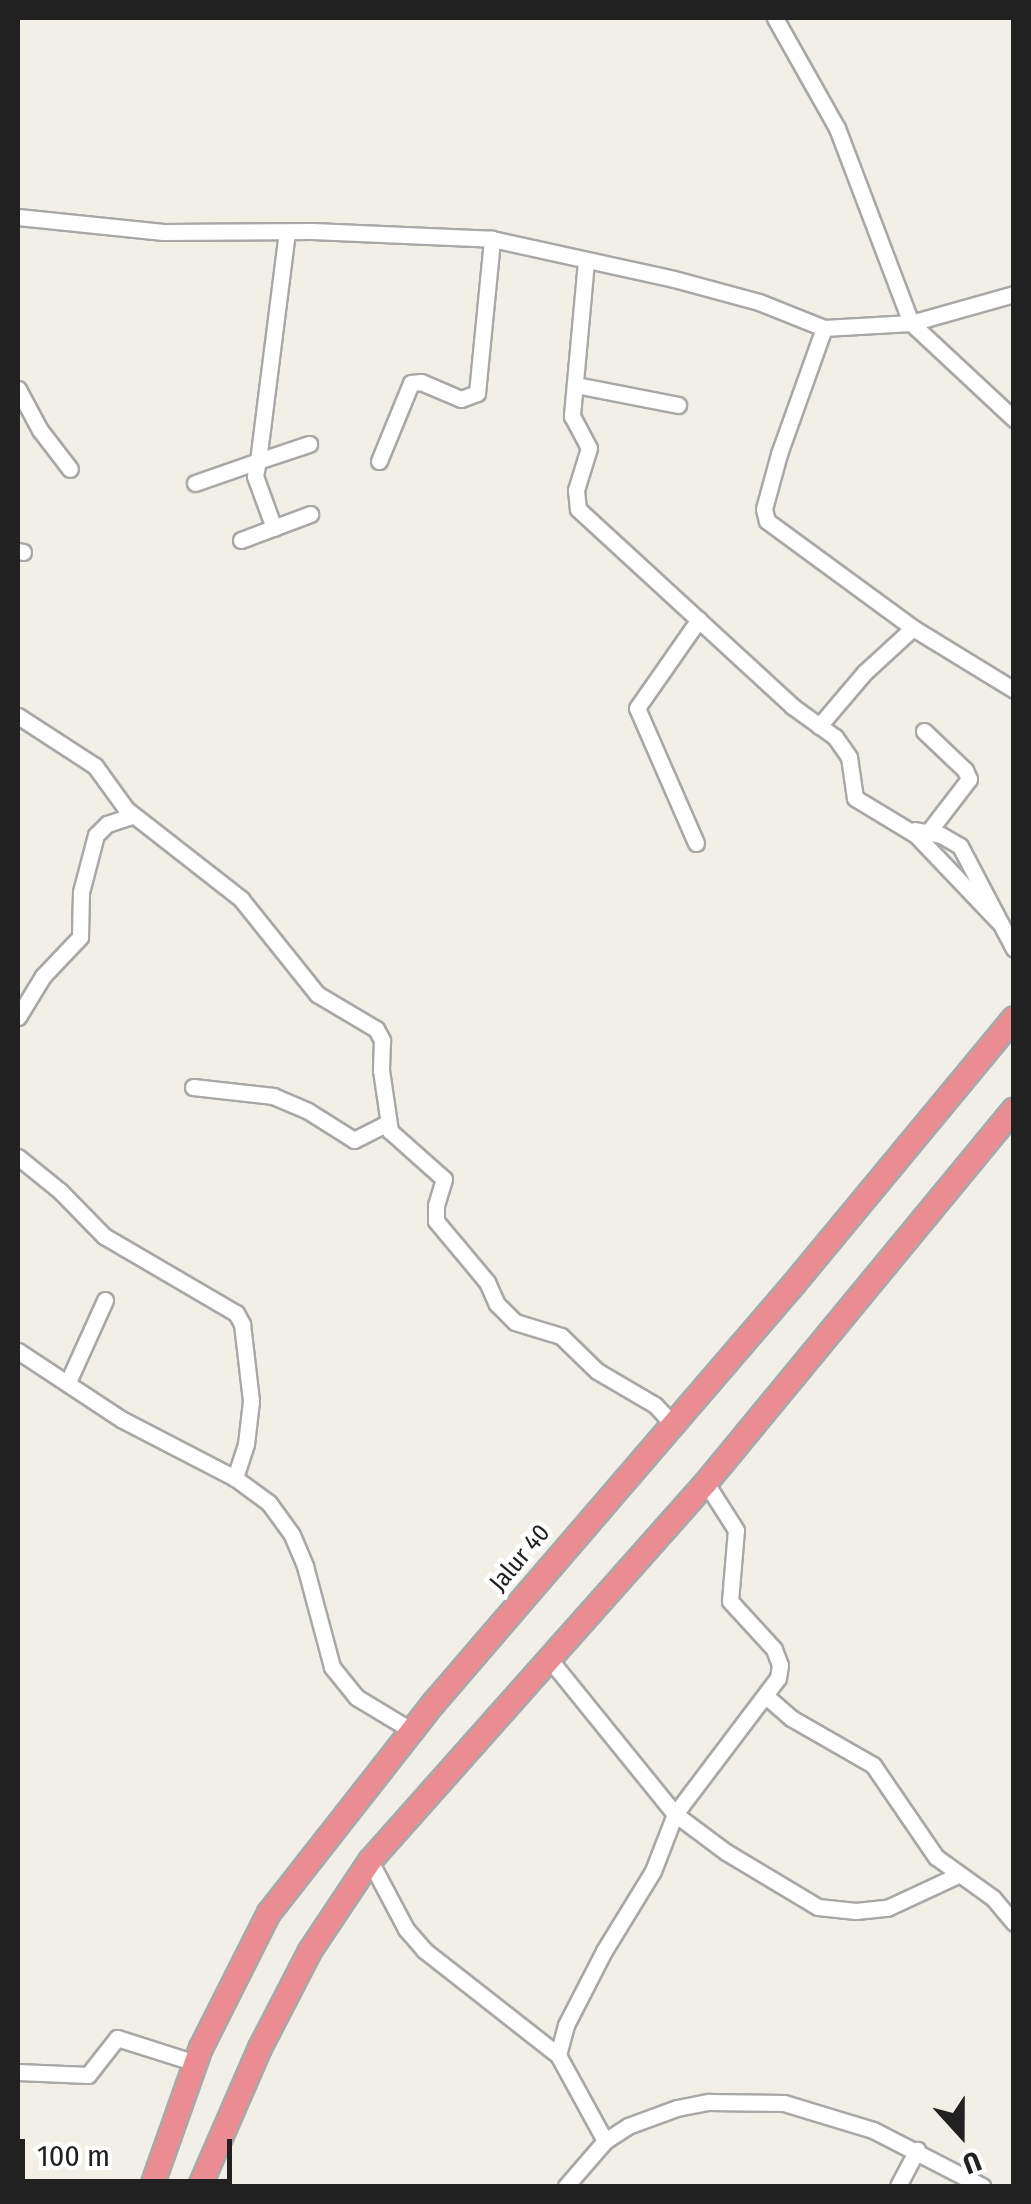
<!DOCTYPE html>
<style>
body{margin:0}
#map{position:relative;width:1031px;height:2204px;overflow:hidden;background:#f2efe7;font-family:"Fira Sans Condensed",sans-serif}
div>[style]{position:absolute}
.roads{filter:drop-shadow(2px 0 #a8a8a8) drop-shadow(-2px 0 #a8a8a8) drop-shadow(0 2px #a8a8a8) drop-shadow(0 -2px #a8a8a8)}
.minor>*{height:15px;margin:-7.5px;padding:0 7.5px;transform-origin:7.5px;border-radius:7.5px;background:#fff}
.highway>*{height:22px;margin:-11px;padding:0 11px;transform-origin:11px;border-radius:11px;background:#eb8c93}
span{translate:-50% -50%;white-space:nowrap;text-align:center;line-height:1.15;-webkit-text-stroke:9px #fff;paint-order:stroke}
.street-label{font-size:25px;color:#212121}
.frame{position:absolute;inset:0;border:20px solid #212121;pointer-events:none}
.north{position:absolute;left:911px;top:2084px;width:100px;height:100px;-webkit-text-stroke:8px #fff;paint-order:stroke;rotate:159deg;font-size:28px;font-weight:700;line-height:40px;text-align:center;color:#212121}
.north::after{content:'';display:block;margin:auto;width:35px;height:45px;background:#212121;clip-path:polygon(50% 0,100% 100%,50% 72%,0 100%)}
.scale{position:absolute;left:20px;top:2139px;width:212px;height:45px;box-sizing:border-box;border:5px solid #212121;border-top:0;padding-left:12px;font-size:30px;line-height:35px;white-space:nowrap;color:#212121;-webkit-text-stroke:8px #fff;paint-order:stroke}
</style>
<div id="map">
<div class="roads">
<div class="minor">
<div style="left:775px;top:18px;width:126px;rotate:60.6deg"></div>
<div style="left:837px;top:128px;width:209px;rotate:69.2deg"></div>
<div style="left:911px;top:323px;width:141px;rotate:43deg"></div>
<div style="left:18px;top:217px;width:146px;rotate:5.9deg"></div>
<div style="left:163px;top:232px;width:149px;rotate:-0.4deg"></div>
<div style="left:312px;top:231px;width:180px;rotate:2.5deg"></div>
<div style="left:492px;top:239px;width:186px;rotate:12.4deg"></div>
<div style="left:674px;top:279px;width:88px;rotate:15.1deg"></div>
<div style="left:759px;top:302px;width:70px;rotate:21.8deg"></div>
<div style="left:824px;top:328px;width:87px;rotate:-3.3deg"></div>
<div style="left:911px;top:323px;width:107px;rotate:-15.7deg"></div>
<div style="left:586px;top:261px;width:156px;rotate:95.2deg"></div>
<div style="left:572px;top:416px;width:36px;rotate:62deg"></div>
<div style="left:589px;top:448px;width:44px;rotate:107.2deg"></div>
<div style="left:576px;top:490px;width:19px;rotate:84deg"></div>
<div style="left:578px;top:509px;width:291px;rotate:42.6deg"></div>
<div style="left:792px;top:706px;width:53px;rotate:35.8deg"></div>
<div style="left:835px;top:737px;width:24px;rotate:55deg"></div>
<div style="left:849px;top:757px;width:41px;rotate:81.7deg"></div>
<div style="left:855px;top:798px;width:71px;rotate:31.2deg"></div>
<div style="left:916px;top:835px;width:119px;rotate:46.4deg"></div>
<div style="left:824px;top:328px;width:134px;rotate:109.7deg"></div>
<div style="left:779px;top:454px;width:57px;rotate:105.3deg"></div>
<div style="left:764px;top:509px;width:12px;rotate:76deg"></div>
<div style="left:767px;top:521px;width:181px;rotate:36.2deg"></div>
<div style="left:913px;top:628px;width:119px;rotate:31.5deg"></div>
<div style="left:576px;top:385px;width:104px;rotate:11.1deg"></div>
<div style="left:18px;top:389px;width:47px;rotate:61.8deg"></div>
<div style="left:40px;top:430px;width:49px;rotate:52.4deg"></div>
<div style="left:379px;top:461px;width:84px;rotate:-67.7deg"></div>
<div style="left:411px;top:383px;width:10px;rotate:-6deg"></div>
<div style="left:421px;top:382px;width:43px;rotate:23deg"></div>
<div style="left:461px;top:399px;width:17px;rotate:-21deg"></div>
<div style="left:477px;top:393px;width:155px;rotate:-84.4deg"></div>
<div style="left:195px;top:483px;width:67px;rotate:-19.2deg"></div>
<div style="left:258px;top:461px;width:230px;rotate:-82.8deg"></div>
<div style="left:274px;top:528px;width:55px;rotate:-110.1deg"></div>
<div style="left:255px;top:476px;width:15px;rotate:-79deg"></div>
<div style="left:258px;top:461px;width:54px;rotate:-18.4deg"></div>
<div style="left:241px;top:540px;width:74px;rotate:-20.6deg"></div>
<div style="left:18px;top:551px;width:5px;rotate:11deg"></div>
<div style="left:18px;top:716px;width:92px;rotate:33deg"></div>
<div style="left:95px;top:766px;width:53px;rotate:54.2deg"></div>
<div style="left:126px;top:809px;width:146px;rotate:38deg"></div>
<div style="left:241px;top:899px;width:122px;rotate:51.3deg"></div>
<div style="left:317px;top:994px;width:69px;rotate:30.7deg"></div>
<div style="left:376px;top:1029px;width:13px;rotate:61deg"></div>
<div style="left:382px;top:1040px;width:30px;rotate:92deg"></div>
<div style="left:381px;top:1070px;width:62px;rotate:81.6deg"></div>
<div style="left:390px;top:1131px;width:72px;rotate:41.6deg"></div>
<div style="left:444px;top:1179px;width:28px;rotate:107deg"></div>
<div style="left:436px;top:1206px;width:15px;rotate:90deg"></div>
<div style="left:436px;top:1221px;width:80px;rotate:50.1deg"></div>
<div style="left:487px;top:1282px;width:24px;rotate:66deg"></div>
<div style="left:497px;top:1304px;width:25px;rotate:45deg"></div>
<div style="left:515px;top:1322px;width:48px;rotate:16.9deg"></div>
<div style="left:561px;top:1336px;width:50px;rotate:44.2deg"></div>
<div style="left:597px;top:1371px;width:67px;rotate:30.4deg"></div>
<div style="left:655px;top:1405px;width:25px;rotate:47deg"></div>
<div style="left:819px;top:726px;width:71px;rotate:-49.6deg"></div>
<div style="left:865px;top:672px;width:65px;rotate:-42.5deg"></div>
<div style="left:924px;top:731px;width:57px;rotate:43.6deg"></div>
<div style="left:965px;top:770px;width:10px;rotate:66deg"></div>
<div style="left:969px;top:779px;width:71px;rotate:127.5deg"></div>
<div style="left:915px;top:830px;width:26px;rotate:11deg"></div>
<div style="left:941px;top:835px;width:22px;rotate:30deg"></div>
<div style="left:960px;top:846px;width:116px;rotate:62.3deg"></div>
<div style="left:696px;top:843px;width:147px;rotate:-113.6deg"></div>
<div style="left:637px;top:708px;width:108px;rotate:-55.1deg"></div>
<div style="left:18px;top:1017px;width:48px;rotate:-58.6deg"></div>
<div style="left:43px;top:976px;width:54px;rotate:-46.5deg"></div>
<div style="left:80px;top:937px;width:45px;rotate:-88.7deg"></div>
<div style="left:81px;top:892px;width:59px;rotate:-75.3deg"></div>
<div style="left:96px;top:835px;width:16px;rotate:-45deg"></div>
<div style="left:107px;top:824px;width:28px;rotate:-18deg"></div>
<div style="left:193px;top:1087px;width:81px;rotate:6.4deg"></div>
<div style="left:273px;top:1096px;width:38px;rotate:23deg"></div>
<div style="left:308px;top:1111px;width:54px;rotate:32.2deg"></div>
<div style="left:354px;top:1140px;width:37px;rotate:-27deg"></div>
<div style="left:18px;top:1157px;width:54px;rotate:39deg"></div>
<div style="left:60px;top:1191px;width:63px;rotate:45.6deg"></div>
<div style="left:104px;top:1236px;width:153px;rotate:30.3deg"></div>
<div style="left:236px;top:1313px;width:13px;rotate:61deg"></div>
<div style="left:242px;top:1324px;width:78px;rotate:83.3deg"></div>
<div style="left:251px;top:1401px;width:43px;rotate:96.6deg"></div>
<div style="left:246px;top:1444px;width:36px;rotate:108deg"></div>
<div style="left:18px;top:1351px;width:123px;rotate:33.4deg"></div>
<div style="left:121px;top:1419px;width:128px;rotate:27.4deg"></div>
<div style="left:235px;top:1478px;width:42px;rotate:36.3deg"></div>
<div style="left:269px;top:1503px;width:39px;rotate:54deg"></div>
<div style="left:292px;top:1535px;width:34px;rotate:67deg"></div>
<div style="left:305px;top:1566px;width:105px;rotate:75deg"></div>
<div style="left:332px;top:1667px;width:38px;rotate:51deg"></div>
<div style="left:356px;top:1697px;width:68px;rotate:31.1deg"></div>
<div style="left:68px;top:1382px;width:90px;rotate:-65.7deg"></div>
<div style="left:551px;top:1661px;width:197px;rotate:51deg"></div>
<div style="left:675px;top:1814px;width:64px;rotate:36.7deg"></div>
<div style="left:726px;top:1852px;width:107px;rotate:30.9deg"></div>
<div style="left:818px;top:1907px;width:38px;rotate:6deg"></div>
<div style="left:856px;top:1911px;width:31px;rotate:-6deg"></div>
<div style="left:887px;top:1908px;width:76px;rotate:-24.9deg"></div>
<div style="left:767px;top:1697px;width:32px;rotate:41deg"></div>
<div style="left:791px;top:1718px;width:95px;rotate:29.8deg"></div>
<div style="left:873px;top:1765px;width:112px;rotate:55.6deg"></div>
<div style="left:936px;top:1857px;width:70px;rotate:35.7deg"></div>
<div style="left:993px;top:1898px;width:33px;rotate:50deg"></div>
<div style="left:370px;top:1861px;width:77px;rotate:62.1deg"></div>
<div style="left:406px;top:1929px;width:28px;rotate:49deg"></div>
<div style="left:424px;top:1950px;width:170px;rotate:38.1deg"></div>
<div style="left:558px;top:2055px;width:98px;rotate:61.3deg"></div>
<div style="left:605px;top:2141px;width:27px;rotate:-33deg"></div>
<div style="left:628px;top:2126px;width:52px;rotate:-20.2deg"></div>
<div style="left:677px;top:2108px;width:33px;rotate:-11deg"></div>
<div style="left:709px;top:2102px;width:75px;rotate:0.8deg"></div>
<div style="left:784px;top:2103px;width:93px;rotate:16.9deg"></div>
<div style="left:873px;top:2130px;width:123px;rotate:27.2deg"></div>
<div style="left:558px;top:2055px;width:31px;rotate:-75deg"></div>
<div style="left:566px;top:2025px;width:83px;rotate:-62.8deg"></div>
<div style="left:604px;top:1951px;width:94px;rotate:-58.5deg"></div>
<div style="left:653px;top:1871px;width:61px;rotate:-68.9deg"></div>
<div style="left:675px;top:1814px;width:171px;rotate:-52.9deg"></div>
<div style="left:778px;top:1678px;width:13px;rotate:-81deg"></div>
<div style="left:780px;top:1665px;width:17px;rotate:-111deg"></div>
<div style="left:774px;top:1649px;width:65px;rotate:-132.5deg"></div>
<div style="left:730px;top:1601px;width:71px;rotate:-85.2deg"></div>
<div style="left:736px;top:1530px;width:56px;rotate:-122.6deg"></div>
<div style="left:18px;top:2072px;width:70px;rotate:2.5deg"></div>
<div style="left:88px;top:2075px;width:47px;rotate:-51.9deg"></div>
<div style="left:117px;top:2038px;width:83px;rotate:17.6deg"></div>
<div style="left:566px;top:2186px;width:60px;rotate:-49.1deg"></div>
<div style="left:898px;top:2186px;width:41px;rotate:-62.2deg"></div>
</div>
<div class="highway">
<div style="left:152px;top:2186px;width:146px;rotate:-70.5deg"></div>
<div style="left:201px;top:2048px;width:151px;rotate:-63.3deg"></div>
<div style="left:269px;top:1913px;width:266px;rotate:-51.9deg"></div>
<div style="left:433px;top:1704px;width:554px;rotate:-49.32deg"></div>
<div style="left:794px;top:1284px;width:345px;rotate:-50.4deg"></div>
<div style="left:200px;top:2186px;width:150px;rotate:-66.5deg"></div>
<div style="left:260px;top:2048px;width:109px;rotate:-62.7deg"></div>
<div style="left:310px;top:1951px;width:108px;rotate:-56.3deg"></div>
<div style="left:370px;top:1861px;width:506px;rotate:-48.37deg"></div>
<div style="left:706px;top:1483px;width:484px;rotate:-50.5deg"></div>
</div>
</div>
<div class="street-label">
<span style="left:520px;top:1558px;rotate:-50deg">Jalur 40</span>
</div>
<div class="frame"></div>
<div class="north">U</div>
<div class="scale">100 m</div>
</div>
